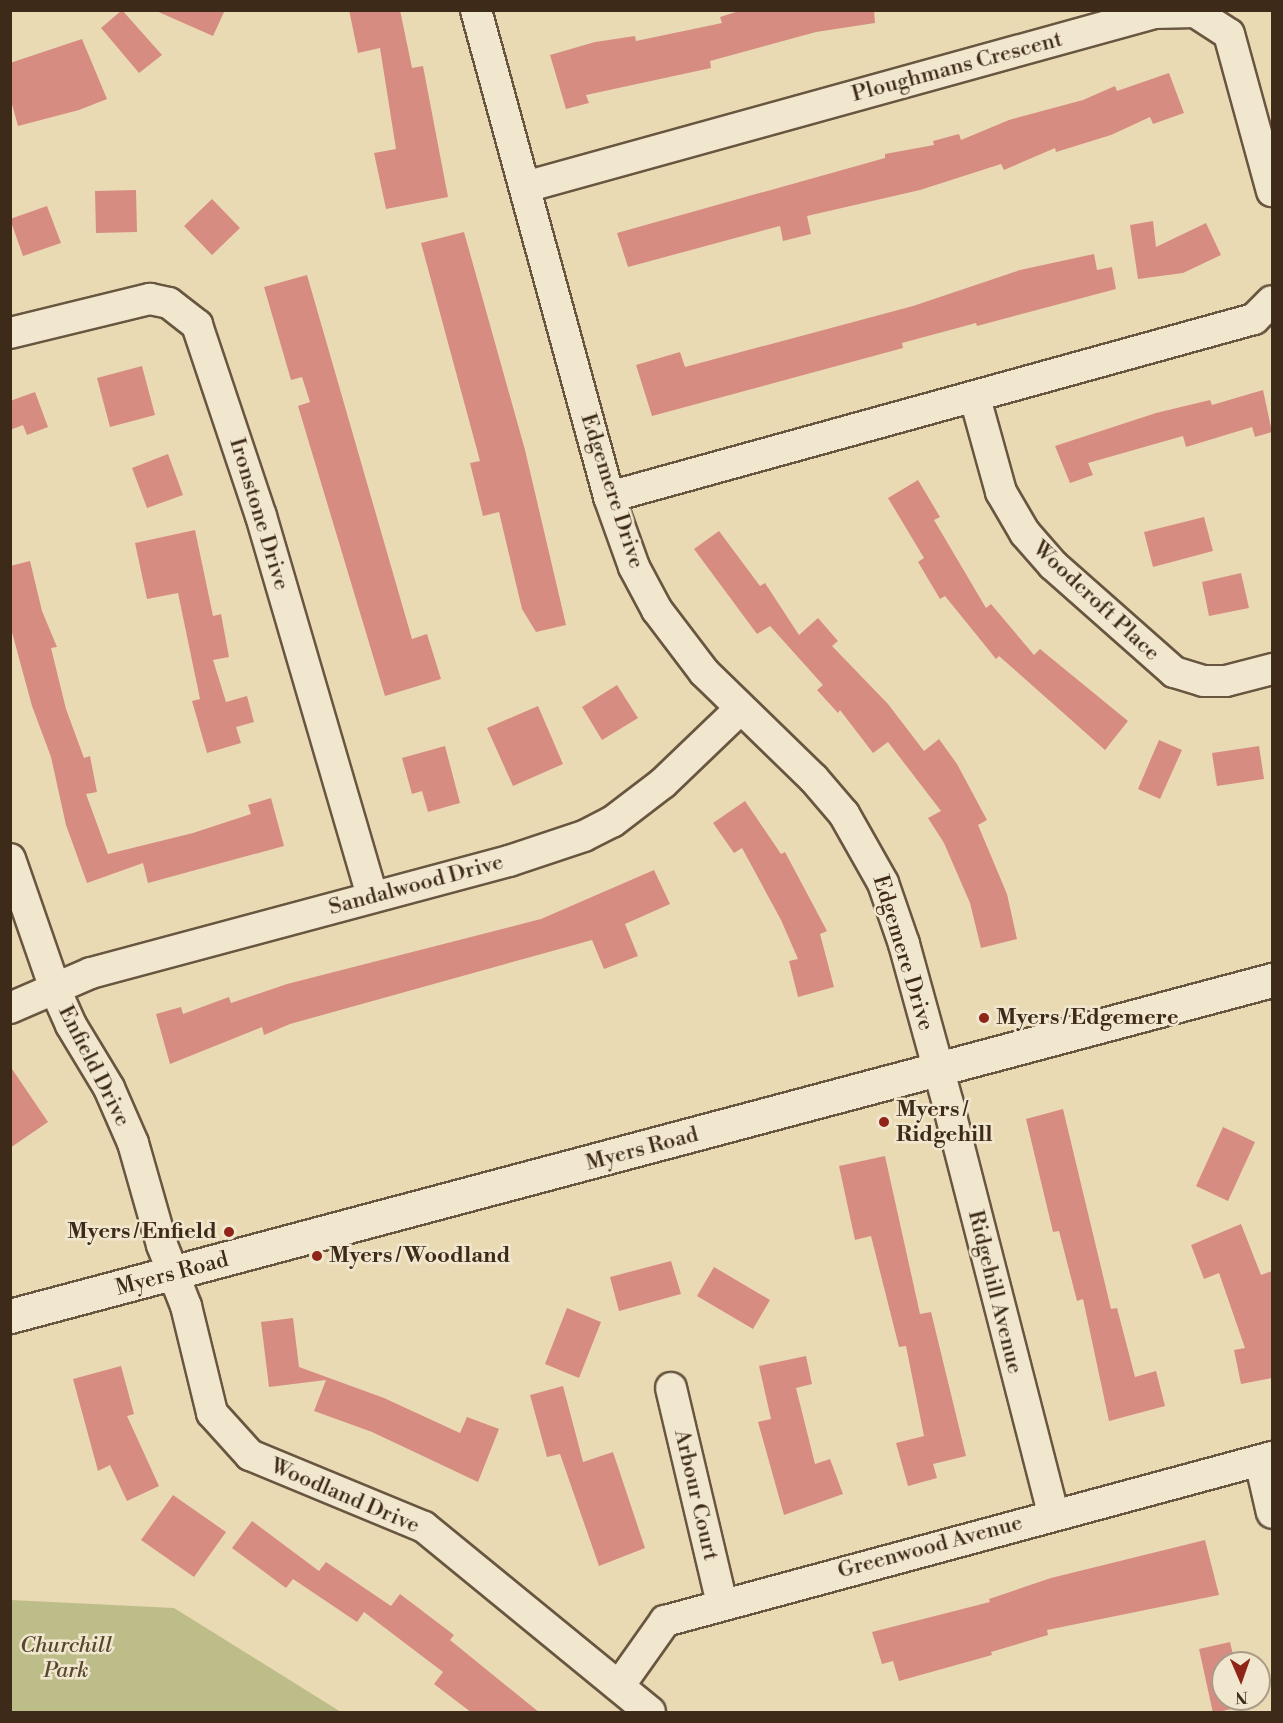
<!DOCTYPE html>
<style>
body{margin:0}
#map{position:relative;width:1283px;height:1723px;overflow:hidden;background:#eadab4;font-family:"Libre Bodoni",serif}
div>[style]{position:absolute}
.green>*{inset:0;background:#bdbd89}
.building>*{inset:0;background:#d78c82}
.roads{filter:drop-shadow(2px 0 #695640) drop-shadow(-2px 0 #695640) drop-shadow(0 2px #695640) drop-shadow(0 -2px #695640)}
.minor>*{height:30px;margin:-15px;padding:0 15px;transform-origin:15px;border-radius:15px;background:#f1e7ce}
.secondary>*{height:33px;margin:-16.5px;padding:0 16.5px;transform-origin:16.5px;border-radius:16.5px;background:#f1e7ce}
.dots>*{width:16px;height:16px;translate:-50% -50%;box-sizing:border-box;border:3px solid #f1e7ce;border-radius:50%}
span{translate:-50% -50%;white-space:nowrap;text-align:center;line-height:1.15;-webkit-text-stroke:5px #f1e7ce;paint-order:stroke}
.street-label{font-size:22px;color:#3e2a19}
.poi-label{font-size:22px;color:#3e2a19;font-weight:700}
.left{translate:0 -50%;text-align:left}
.right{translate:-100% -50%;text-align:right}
.park-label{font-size:22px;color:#57472f;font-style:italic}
.frame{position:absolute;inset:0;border:12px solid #3e2a19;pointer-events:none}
.north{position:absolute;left:1211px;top:1651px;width:60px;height:60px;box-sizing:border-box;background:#f1e7ce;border:2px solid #a99b86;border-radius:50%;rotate:178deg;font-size:16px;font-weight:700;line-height:24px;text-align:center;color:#3e2a19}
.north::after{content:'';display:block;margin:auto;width:21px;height:27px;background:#8f2418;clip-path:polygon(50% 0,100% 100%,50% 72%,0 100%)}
</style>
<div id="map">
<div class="green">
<div style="clip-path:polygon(11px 1600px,174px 1608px,341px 1712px,11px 1712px)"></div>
</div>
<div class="building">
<div style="clip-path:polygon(122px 10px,162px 55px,139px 73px,101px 28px)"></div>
<div style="clip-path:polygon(154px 10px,225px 10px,213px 36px)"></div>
<div style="clip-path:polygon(349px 10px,400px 10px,412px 68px,423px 66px,448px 197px,386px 209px,374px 153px,396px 149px,380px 48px,358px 53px)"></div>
<div style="clip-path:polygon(742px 10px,874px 10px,875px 23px,816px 32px,710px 61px,711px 68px,586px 95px,589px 103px,566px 109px,550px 55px,595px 42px,635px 36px,636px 41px,722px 23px,720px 17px)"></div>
<div style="clip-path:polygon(82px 39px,107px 99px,79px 110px,18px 126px,10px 97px,10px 63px)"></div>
<div style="clip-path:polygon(1169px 73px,1184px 113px,1153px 124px,1150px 117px,1111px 135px,1056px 152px,1055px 148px,1004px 170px,1001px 164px,920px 190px,807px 216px,811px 234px,783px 241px,780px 226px,628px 267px,617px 233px,885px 158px,885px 154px,934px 145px,933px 141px,959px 134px,961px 140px,1009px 120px,1083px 100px,1115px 86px,1117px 91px)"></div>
<div style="clip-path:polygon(136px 190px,137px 232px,96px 233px,95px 191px)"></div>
<div style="clip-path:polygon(212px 199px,240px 228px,212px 255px,184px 226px)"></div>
<div style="clip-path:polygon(47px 206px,61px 243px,23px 256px,10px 219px)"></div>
<div style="clip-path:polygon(1153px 221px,1156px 247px,1206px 223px,1221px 255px,1183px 273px,1138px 279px,1130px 225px)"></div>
<div style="clip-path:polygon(464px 232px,525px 450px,566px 625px,536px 632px,522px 609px,499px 512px,483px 516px,470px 463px,480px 461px,421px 243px)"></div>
<div style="clip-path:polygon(1094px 254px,1097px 270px,1112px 267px,1116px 289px,977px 326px,976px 323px,902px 343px,903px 348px,652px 416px,636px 365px,680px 352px,685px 367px,913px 306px,1020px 270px)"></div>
<div style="clip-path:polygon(307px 275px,412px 639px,427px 634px,441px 679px,385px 696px,298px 406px,310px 402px,302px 377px,291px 380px,264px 287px)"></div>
<div style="clip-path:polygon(142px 366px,155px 415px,110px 427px,97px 378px)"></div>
<div style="clip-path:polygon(1263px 390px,1272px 432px,1255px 437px,1252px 427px,1186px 447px,1183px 436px,1088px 463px,1093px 475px,1070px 483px,1055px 446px,1156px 413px,1210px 400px,1212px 405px)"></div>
<div style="clip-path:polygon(35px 392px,48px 427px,27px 435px,23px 425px,10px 430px,10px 401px)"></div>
<div style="clip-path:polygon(168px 454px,183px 495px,147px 508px,132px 468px)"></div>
<div style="clip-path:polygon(918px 480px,940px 517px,934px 520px,986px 608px,991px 604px,1034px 655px,1040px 649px,1128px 721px,1105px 750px,999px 656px,996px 659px,945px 596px,940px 599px,918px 562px,924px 558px,888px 498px)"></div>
<div style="clip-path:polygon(1204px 517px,1213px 551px,1153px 567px,1144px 532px)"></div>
<div style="clip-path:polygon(195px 530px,213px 616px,221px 614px,229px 657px,213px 660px,226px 702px,247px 696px,254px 722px,236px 727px,241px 743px,207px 753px,192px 701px,200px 699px,178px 593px,147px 599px,135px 543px)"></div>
<div style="clip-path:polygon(719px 531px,760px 586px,765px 583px,799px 635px,818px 618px,838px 641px,832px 646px,888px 704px,924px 751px,939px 739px,957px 764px,987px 820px,978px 825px,1007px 894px,1017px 939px,981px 948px,970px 903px,944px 843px,928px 818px,941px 811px,888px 742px,873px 753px,840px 710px,838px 713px,817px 690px,823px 685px,770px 626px,757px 634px,694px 549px)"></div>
<div style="clip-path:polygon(30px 561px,42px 611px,57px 647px,51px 648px,66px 709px,84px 758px,90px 756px,97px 792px,86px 794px,108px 854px,193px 833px,251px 814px,248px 805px,271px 798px,284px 846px,148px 883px,143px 863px,87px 883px,66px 825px,51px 757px,32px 706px,10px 625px,10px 566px)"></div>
<div style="clip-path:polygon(1241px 573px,1249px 608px,1209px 616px,1202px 582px)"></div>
<div style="clip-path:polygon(617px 685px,638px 718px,602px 740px,582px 707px)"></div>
<div style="clip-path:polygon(538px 706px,563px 764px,513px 786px,487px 728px)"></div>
<div style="clip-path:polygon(1159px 740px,1182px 750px,1160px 799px,1138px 789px)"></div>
<div style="clip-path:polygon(445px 746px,460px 803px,428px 812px,422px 791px,412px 794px,402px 758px)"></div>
<div style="clip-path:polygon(1259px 746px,1264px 779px,1217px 786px,1212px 753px)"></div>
<div style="clip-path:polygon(745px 801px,781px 854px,785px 852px,827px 931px,820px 934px,834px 987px,798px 997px,789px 961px,798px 959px,781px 920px,742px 848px,734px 853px,713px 823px)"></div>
<div style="clip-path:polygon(654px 870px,670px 904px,625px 924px,638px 956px,604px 969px,592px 940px,290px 1024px,264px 1035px,262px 1027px,170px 1064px,156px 1014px,181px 1007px,183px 1014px,229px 997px,231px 1003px,287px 984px,541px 919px)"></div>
<div style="clip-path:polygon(10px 1066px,48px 1122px,10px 1148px)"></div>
<div style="clip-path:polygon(1063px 1109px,1111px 1309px,1117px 1308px,1135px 1377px,1156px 1371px,1165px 1406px,1109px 1421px,1083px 1299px,1077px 1301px,1059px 1231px,1053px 1232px,1026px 1119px)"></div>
<div style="clip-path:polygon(1223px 1127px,1255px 1142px,1228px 1201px,1196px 1186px)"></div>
<div style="clip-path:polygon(885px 1156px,920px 1314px,931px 1312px,966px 1456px,933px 1464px,937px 1478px,908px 1486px,896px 1443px,924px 1436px,906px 1346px,899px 1347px,871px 1236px,855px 1240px,839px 1166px)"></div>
<div style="clip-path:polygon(1241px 1224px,1261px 1275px,1272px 1271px,1272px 1378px,1241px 1384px,1234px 1350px,1245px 1348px,1219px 1273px,1204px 1279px,1191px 1245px)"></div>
<div style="clip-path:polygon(671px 1261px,681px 1294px,619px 1311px,610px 1277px)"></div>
<div style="clip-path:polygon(714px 1267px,770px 1300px,753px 1329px,697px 1296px)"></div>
<div style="clip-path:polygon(567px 1308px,601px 1322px,579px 1378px,545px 1364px)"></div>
<div style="clip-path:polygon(293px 1318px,299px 1367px,384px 1398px,460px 1433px,467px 1417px,499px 1429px,478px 1482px,372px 1432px,314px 1411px,326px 1380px,269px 1387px,261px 1322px)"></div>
<div style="clip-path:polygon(806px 1356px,812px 1384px,796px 1388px,815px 1464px,830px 1459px,843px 1494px,784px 1515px,758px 1422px,771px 1419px,759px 1366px)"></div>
<div style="clip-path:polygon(121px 1366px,134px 1414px,127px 1416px,159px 1486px,127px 1501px,110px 1465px,98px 1471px,73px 1379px)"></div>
<div style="clip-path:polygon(563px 1386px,583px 1462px,613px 1452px,645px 1548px,599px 1566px,560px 1454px,547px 1457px,530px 1395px)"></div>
<div style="clip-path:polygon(173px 1495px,226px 1532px,194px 1577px,141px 1540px)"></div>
<div style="clip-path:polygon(252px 1521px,319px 1571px,326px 1562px,391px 1606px,400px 1594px,454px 1635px,450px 1640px,540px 1713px,472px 1713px,434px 1684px,443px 1672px,364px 1612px,357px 1622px,293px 1579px,286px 1588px,232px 1548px)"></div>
<div style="clip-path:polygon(1205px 1540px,1219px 1595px,1047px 1630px,1048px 1635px,991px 1652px,992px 1655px,899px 1681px,893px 1661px,882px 1664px,872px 1632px,990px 1602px,989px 1599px,1051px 1578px)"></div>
<div style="clip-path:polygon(1230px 1642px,1235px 1663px,1223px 1663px,1223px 1699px,1243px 1699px,1245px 1706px,1213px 1713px,1199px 1649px)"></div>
</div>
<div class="roads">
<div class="minor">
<div style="left:476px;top:10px;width:505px;rotate:74.72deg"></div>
<div style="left:609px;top:497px;width:74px;rotate:70.3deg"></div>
<div style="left:634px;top:567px;width:49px;rotate:61.9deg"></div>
<div style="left:657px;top:610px;width:78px;rotate:52.8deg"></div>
<div style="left:704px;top:672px;width:153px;rotate:44.2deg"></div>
<div style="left:814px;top:779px;width:46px;rotate:49.4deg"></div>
<div style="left:844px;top:814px;width:79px;rotate:60.5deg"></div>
<div style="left:883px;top:883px;width:65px;rotate:71deg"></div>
<div style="left:904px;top:944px;width:166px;rotate:74.6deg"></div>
<div style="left:948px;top:1104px;width:423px;rotate:75.6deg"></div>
<div style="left:525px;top:187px;width:653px;rotate:-15.46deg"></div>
<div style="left:1154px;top:13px;width:41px;rotate:-1.4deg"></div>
<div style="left:1195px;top:12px;width:40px;rotate:32.9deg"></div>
<div style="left:1229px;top:34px;width:163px;rotate:74.7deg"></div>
<div style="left:10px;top:333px;width:144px;rotate:-13.7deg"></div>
<div style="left:150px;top:299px;width:19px;rotate:12deg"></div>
<div style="left:169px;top:303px;width:36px;rotate:38deg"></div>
<div style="left:197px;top:325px;width:201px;rotate:71.5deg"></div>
<div style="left:261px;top:516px;width:396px;rotate:73.7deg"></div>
<div style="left:975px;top:398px;width:98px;rotate:74.5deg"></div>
<div style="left:1001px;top:492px;width:48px;rotate:59.7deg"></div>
<div style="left:1025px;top:533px;width:43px;rotate:48.8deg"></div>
<div style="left:1053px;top:565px;width:162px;rotate:41.5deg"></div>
<div style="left:1174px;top:672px;width:30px;rotate:17deg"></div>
<div style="left:1203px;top:681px;width:23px"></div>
<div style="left:1226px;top:681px;width:48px;rotate:-14.6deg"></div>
<div style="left:609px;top:497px;width:669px;rotate:-15.43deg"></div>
<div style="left:1254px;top:319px;width:25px;rotate:-45deg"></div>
<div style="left:10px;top:859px;width:138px;rotate:70.9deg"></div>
<div style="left:55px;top:989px;width:39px;rotate:66deg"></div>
<div style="left:71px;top:1025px;width:74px;rotate:58.9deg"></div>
<div style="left:109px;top:1088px;width:60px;rotate:66.4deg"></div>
<div style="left:133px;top:1143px;width:106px;rotate:74.1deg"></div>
<div style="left:162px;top:1245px;width:66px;rotate:68.5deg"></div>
<div style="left:186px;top:1306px;width:110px;rotate:76.3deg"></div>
<div style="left:212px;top:1413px;width:57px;rotate:47.9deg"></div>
<div style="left:250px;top:1455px;width:188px;rotate:22.5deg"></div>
<div style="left:424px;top:1527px;width:292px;rotate:39.3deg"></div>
<div style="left:10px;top:1008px;width:88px;rotate:-23.4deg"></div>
<div style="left:91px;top:973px;width:433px;rotate:-15deg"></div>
<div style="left:509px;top:861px;width:79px;rotate:-18.4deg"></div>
<div style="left:584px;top:836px;width:31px;rotate:-27deg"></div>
<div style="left:612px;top:822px;width:64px;rotate:-37.4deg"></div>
<div style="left:663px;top:783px;width:105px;rotate:-43.8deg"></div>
<div style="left:671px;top:1388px;width:221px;rotate:76.7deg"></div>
<div style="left:1260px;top:1461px;width:53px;rotate:77deg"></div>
<div style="left:619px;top:1686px;width:80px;rotate:-54.7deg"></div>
<div style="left:665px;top:1621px;width:629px;rotate:-15.12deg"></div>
</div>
<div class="secondary">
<div style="left:10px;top:1316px;width:1306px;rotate:-14.91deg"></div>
</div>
</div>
<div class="dots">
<div style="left:984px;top:1018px;background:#8f2418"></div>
<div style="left:884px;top:1122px;background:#8f2418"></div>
<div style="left:229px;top:1232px;background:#8f2418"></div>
<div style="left:317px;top:1256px;background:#8f2418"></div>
</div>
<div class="street-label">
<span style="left:957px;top:67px;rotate:-15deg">Ploughmans Crescent</span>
<span style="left:612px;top:491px;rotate:72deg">Edgemere Drive</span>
<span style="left:259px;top:514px;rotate:73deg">Ironstone Drive</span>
<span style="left:1096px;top:601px;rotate:43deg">Woodcroft Place</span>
<span style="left:416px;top:885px;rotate:-15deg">Sandalwood Drive</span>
<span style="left:903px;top:953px;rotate:73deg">Edgemere Drive</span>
<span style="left:94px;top:1066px;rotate:63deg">Enfield Drive</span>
<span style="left:642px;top:1149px;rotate:-15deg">Myers Road</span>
<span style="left:172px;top:1274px;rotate:-15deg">Myers Road</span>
<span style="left:995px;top:1292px;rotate:76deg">Ridgehill Avenue</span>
<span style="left:696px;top:1495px;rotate:77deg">Arbour Court</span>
<span style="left:345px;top:1496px;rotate:23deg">Woodland Drive</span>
<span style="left:930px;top:1547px;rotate:-15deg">Greenwood Avenue</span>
</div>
<div class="poi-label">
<span class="left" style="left:996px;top:1018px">Myers / Edgemere</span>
<span class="left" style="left:896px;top:1122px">Myers /<br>Ridgehill</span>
<span class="right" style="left:217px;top:1232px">Myers / Enfield</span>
<span class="left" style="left:329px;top:1256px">Myers / Woodland</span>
</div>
<div class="park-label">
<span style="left:66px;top:1658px">Churchill<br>Park</span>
</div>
<div class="frame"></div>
<div class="north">N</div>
</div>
